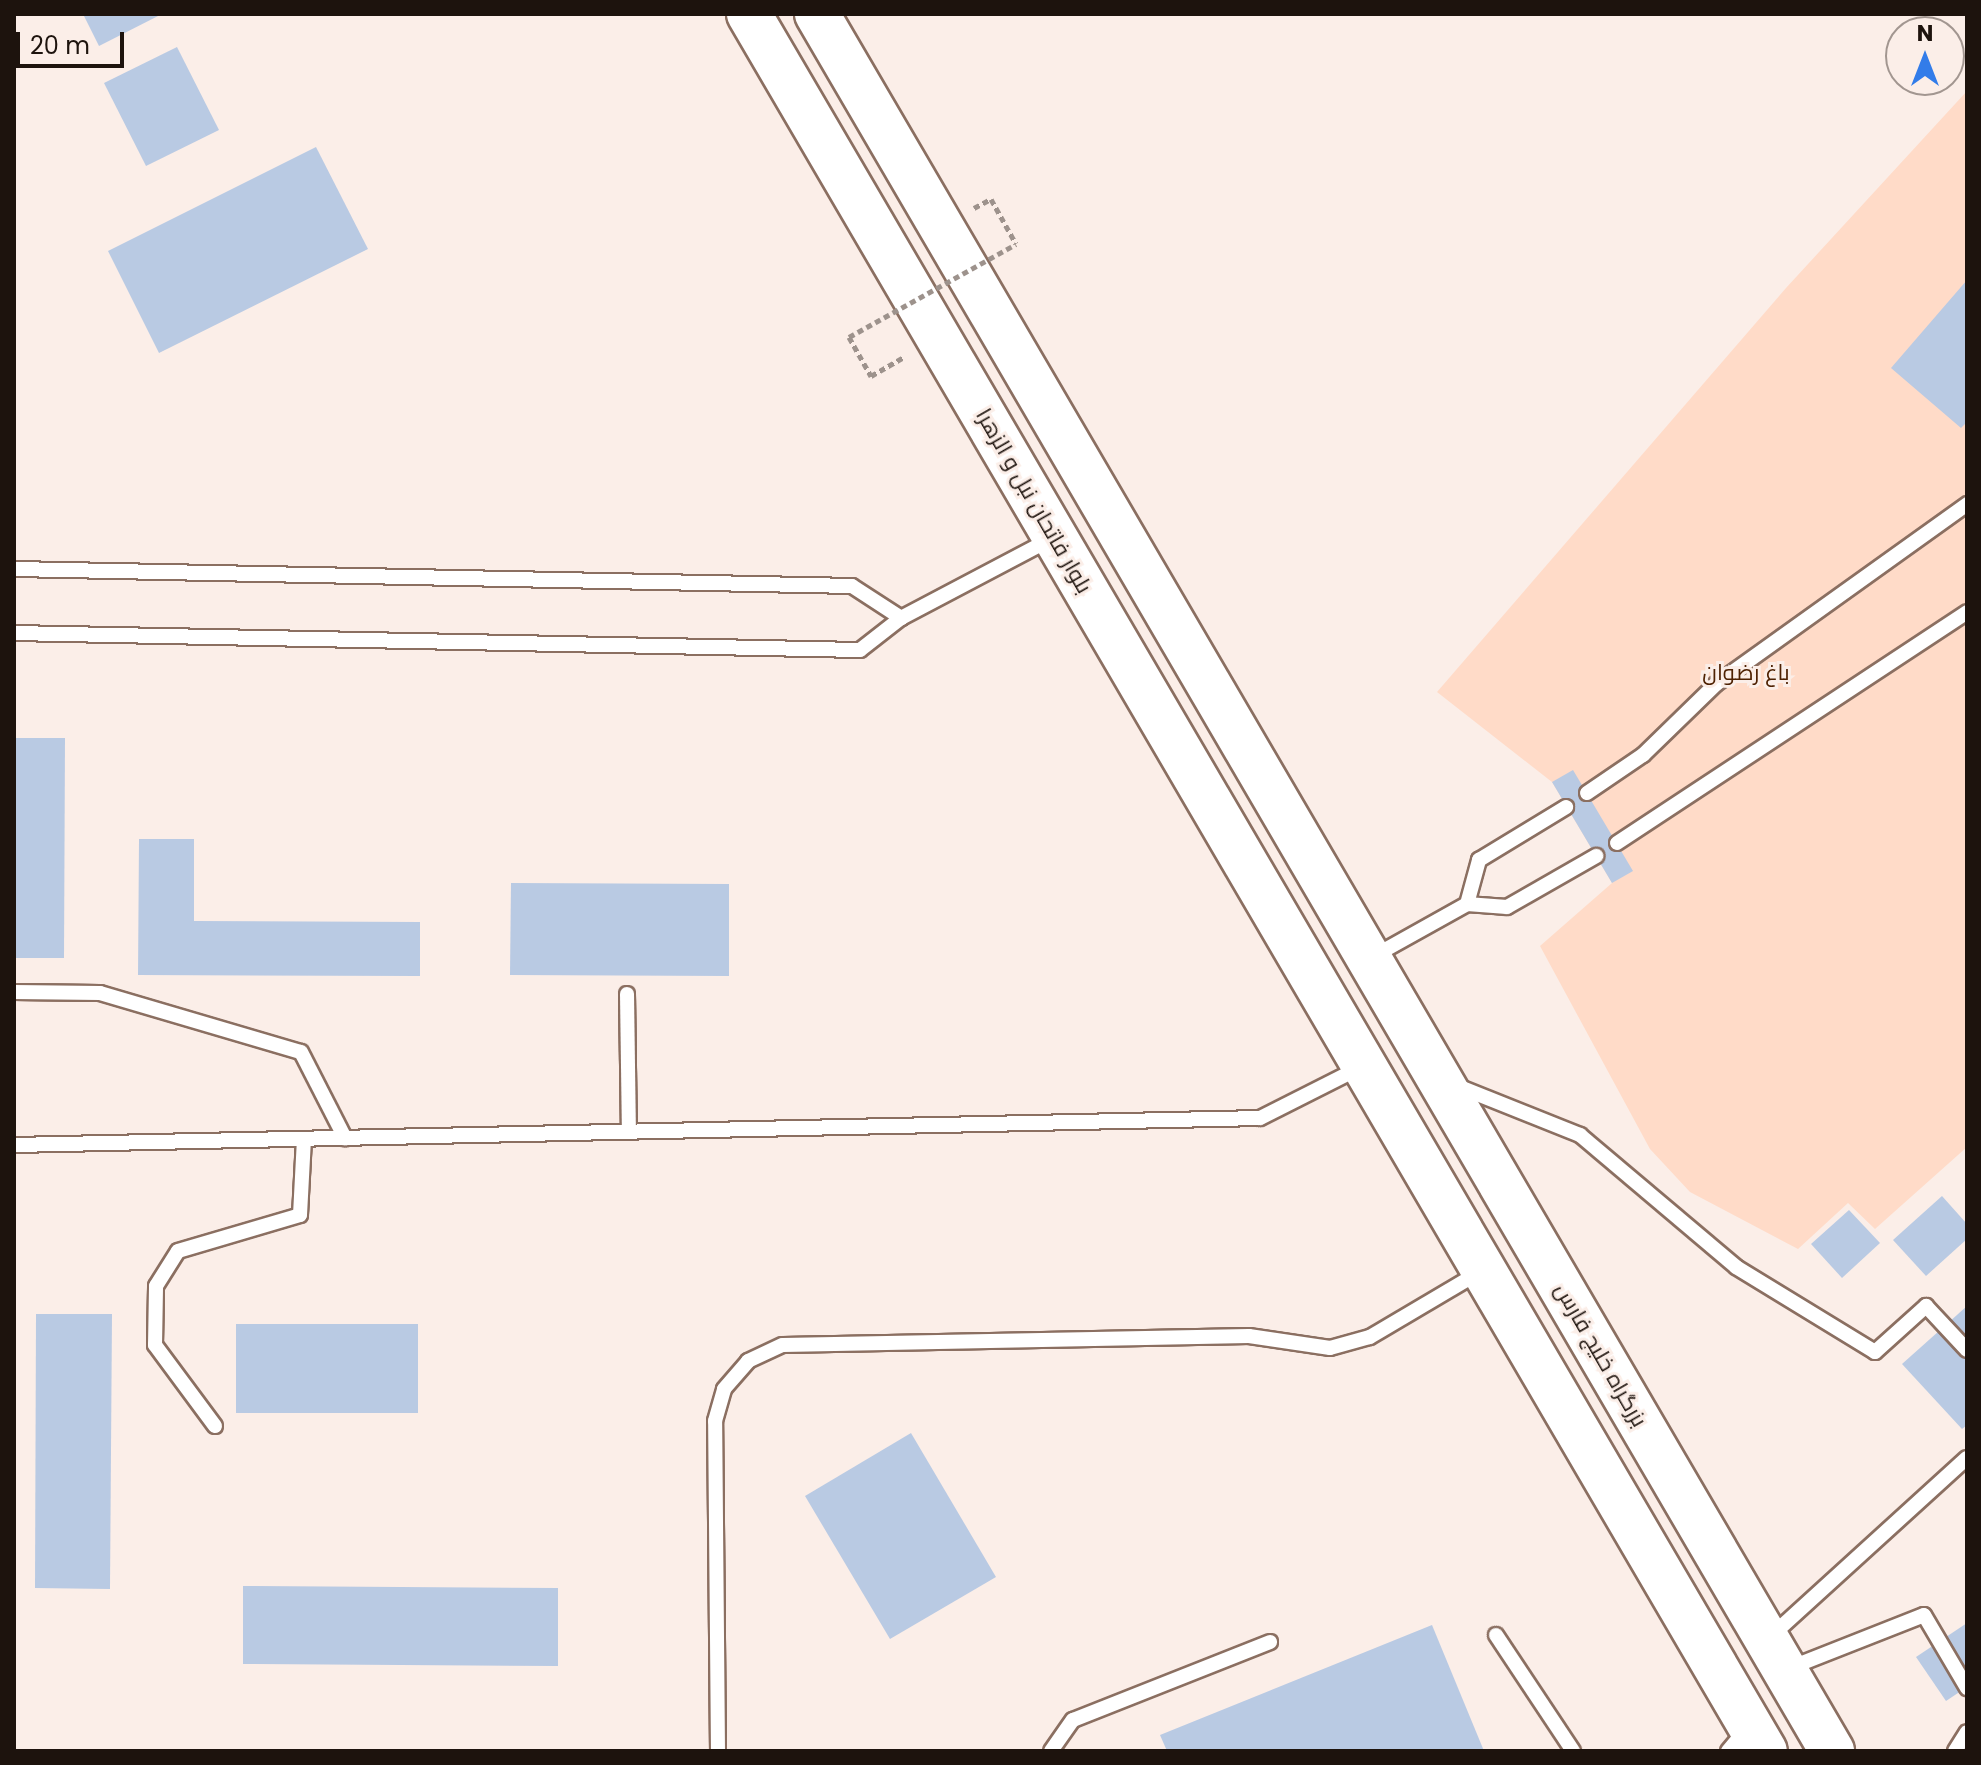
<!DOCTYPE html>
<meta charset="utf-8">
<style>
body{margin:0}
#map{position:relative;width:1981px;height:1765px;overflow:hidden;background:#fbeee8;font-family:Poppins,Cairo,sans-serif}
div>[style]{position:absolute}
.green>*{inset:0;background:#ffdbc8}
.building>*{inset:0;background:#b9cae3}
.path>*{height:5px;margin-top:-2.5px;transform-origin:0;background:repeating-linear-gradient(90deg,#9d928c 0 6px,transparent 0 10px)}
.roads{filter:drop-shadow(2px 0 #8b6f61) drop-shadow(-2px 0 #8b6f61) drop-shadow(0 2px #8b6f61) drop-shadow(0 -2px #8b6f61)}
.service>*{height:14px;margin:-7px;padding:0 7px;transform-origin:7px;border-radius:7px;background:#fff}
.trunk>*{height:44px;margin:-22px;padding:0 22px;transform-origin:22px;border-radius:22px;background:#fff}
.path-bridge>*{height:5px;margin-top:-2.5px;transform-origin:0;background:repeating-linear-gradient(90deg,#9d928c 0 6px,transparent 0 10px)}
span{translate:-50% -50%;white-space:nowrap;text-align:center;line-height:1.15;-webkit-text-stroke:6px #fbeee8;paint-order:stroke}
.street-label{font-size:22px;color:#1d130d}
.park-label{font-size:22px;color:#4e2102}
.frame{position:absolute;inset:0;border:16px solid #1d130d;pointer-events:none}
.north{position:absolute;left:1885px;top:16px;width:80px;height:80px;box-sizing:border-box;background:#fbeee8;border:2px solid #a29690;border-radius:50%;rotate:0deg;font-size:22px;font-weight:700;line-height:32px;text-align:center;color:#1d130d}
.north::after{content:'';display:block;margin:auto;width:28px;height:36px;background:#327ce9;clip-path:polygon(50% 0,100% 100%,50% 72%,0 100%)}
.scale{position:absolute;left:16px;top:32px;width:108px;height:36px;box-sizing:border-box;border:4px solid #1d130d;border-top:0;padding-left:10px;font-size:24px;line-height:28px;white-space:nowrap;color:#1d130d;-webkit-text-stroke:6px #fbeee8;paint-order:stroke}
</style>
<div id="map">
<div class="green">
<div style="clip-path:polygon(1967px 91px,1967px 1147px,1875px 1229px,1848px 1203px,1798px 1249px,1690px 1192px,1650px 1149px,1540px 946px,1612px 883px,1552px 782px,1437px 692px,1786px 288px)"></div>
</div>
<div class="building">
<div style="clip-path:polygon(83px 14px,162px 14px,99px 46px)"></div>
<div style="clip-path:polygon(177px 47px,219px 130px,146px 166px,104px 83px)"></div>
<div style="clip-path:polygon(316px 147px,368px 249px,159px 353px,108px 251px)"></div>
<div style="clip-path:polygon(1967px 280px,1967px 422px,1961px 428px,1891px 368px)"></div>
<div style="clip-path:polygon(14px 738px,65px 738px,64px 958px,14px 958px)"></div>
<div style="clip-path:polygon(1573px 770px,1633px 871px,1612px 883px,1552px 782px)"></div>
<div style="clip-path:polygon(139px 839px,194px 839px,194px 921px,420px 922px,420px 976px,138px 975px)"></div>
<div style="clip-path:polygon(511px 883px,729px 884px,729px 976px,510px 975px)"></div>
<div style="clip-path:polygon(1942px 1196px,1967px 1224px,1967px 1239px,1926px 1276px,1893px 1240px)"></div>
<div style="clip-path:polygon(1849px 1210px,1880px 1243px,1842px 1278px,1811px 1244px)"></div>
<div style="clip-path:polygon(1967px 1306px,1967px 1425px,1962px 1429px,1902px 1364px)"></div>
<div style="clip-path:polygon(36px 1314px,112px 1314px,110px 1589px,35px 1588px)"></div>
<div style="clip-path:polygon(236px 1324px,418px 1324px,418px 1413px,236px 1413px)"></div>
<div style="clip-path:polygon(911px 1433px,996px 1577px,890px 1639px,805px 1496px)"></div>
<div style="clip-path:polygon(243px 1586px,558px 1588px,558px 1666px,243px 1664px)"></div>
<div style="clip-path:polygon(1967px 1623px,1967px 1687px,1946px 1701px,1916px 1657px)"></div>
<div style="clip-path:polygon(1432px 1625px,1484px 1751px,1167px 1751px,1160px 1735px)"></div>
</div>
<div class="path">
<div style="left:974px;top:208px;width:19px;rotate:-28deg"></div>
<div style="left:991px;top:199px;width:51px;rotate:60.9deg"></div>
<div style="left:849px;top:337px;width:45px;rotate:60.6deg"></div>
<div style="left:871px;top:376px;width:38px;rotate:-30deg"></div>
</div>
<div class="roads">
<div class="service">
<div style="left:14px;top:569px;width:838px;rotate:1.16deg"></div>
<div style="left:852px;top:586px;width:59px;rotate:33.1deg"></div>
<div style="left:901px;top:618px;width:52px;rotate:142deg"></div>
<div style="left:860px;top:650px;width:846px;rotate:-178.85deg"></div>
<div style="left:901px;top:618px;width:170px;rotate:-27.8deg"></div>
<div style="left:1587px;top:793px;width:68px;rotate:-34.2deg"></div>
<div style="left:1643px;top:755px;width:102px;rotate:-44.2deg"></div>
<div style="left:1716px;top:684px;width:309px;rotate:-35.6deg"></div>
<div style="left:1617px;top:843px;width:419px;rotate:-33.4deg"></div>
<div style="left:1467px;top:904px;width:46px;rotate:-74.7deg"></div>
<div style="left:1479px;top:860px;width:102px;rotate:-31.3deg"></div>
<div style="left:1374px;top:956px;width:107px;rotate:-29.2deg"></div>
<div style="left:1467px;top:904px;width:40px;rotate:4.3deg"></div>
<div style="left:1507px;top:907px;width:103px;rotate:-29.8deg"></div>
<div style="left:14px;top:992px;width:86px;rotate:0.7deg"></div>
<div style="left:100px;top:993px;width:209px;rotate:16.4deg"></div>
<div style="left:301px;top:1052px;width:97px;rotate:62.9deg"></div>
<div style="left:627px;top:994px;width:137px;rotate:89.2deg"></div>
<div style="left:1455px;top:1085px;width:135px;rotate:21.8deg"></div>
<div style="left:1580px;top:1135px;width:204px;rotate:40.2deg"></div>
<div style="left:1736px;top:1267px;width:163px;rotate:31.4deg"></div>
<div style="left:1875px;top:1352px;width:69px;rotate:-42deg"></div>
<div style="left:1926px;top:1306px;width:60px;rotate:47deg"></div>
<div style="left:14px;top:1145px;width:1246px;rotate:-1.24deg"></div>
<div style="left:1260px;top:1118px;width:113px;rotate:-26.8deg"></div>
<div style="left:215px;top:1426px;width:101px;rotate:-126.5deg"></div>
<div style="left:155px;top:1345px;width:59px;rotate:-89deg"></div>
<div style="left:156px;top:1286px;width:41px;rotate:-57.8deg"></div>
<div style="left:178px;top:1251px;width:127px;rotate:-16.4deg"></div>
<div style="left:300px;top:1215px;width:76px;rotate:-87deg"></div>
<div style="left:1496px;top:1635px;width:139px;rotate:56.4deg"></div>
<div style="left:1770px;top:1637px;width:266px;rotate:-42.3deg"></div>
<div style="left:1787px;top:1669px;width:147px;rotate:-21.5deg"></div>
<div style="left:1924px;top:1615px;width:85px;rotate:59.5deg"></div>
<div style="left:718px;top:1751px;width:330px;rotate:-90.5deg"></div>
<div style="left:715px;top:1421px;width:33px;rotate:-74deg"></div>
<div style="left:724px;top:1389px;width:37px;rotate:-49deg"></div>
<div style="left:748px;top:1361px;width:38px;rotate:-25deg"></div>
<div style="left:783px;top:1345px;width:466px;rotate:-1.1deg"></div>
<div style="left:1249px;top:1336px;width:82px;rotate:8.4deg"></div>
<div style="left:1330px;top:1348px;width:41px;rotate:-15.4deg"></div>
<div style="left:1370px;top:1337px;width:128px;rotate:-30.6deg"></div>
<div style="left:1051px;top:1751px;width:38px;rotate:-55deg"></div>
<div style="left:1073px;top:1720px;width:212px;rotate:-21.6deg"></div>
<div style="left:1728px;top:1751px;width:30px;rotate:-50deg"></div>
<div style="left:1955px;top:1751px;width:22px;rotate:-58deg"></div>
</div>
<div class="trunk">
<div style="left:749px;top:14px;width:2012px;rotate:59.68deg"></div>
<div style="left:817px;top:14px;width:2012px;rotate:59.7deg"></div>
</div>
</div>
<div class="path-bridge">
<div style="left:849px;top:337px;width:191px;rotate:-29.1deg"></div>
</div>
<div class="street-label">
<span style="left:1034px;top:501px;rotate:60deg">بلوار فاتحان نبل و الزهرا</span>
<span style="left:1601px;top:1355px;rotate:60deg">بزرگراه خلیج فارس</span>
</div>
<div class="park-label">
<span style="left:1746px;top:673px">باغ رضوان</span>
</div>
<div class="frame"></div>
<div class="north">N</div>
<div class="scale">20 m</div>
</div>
